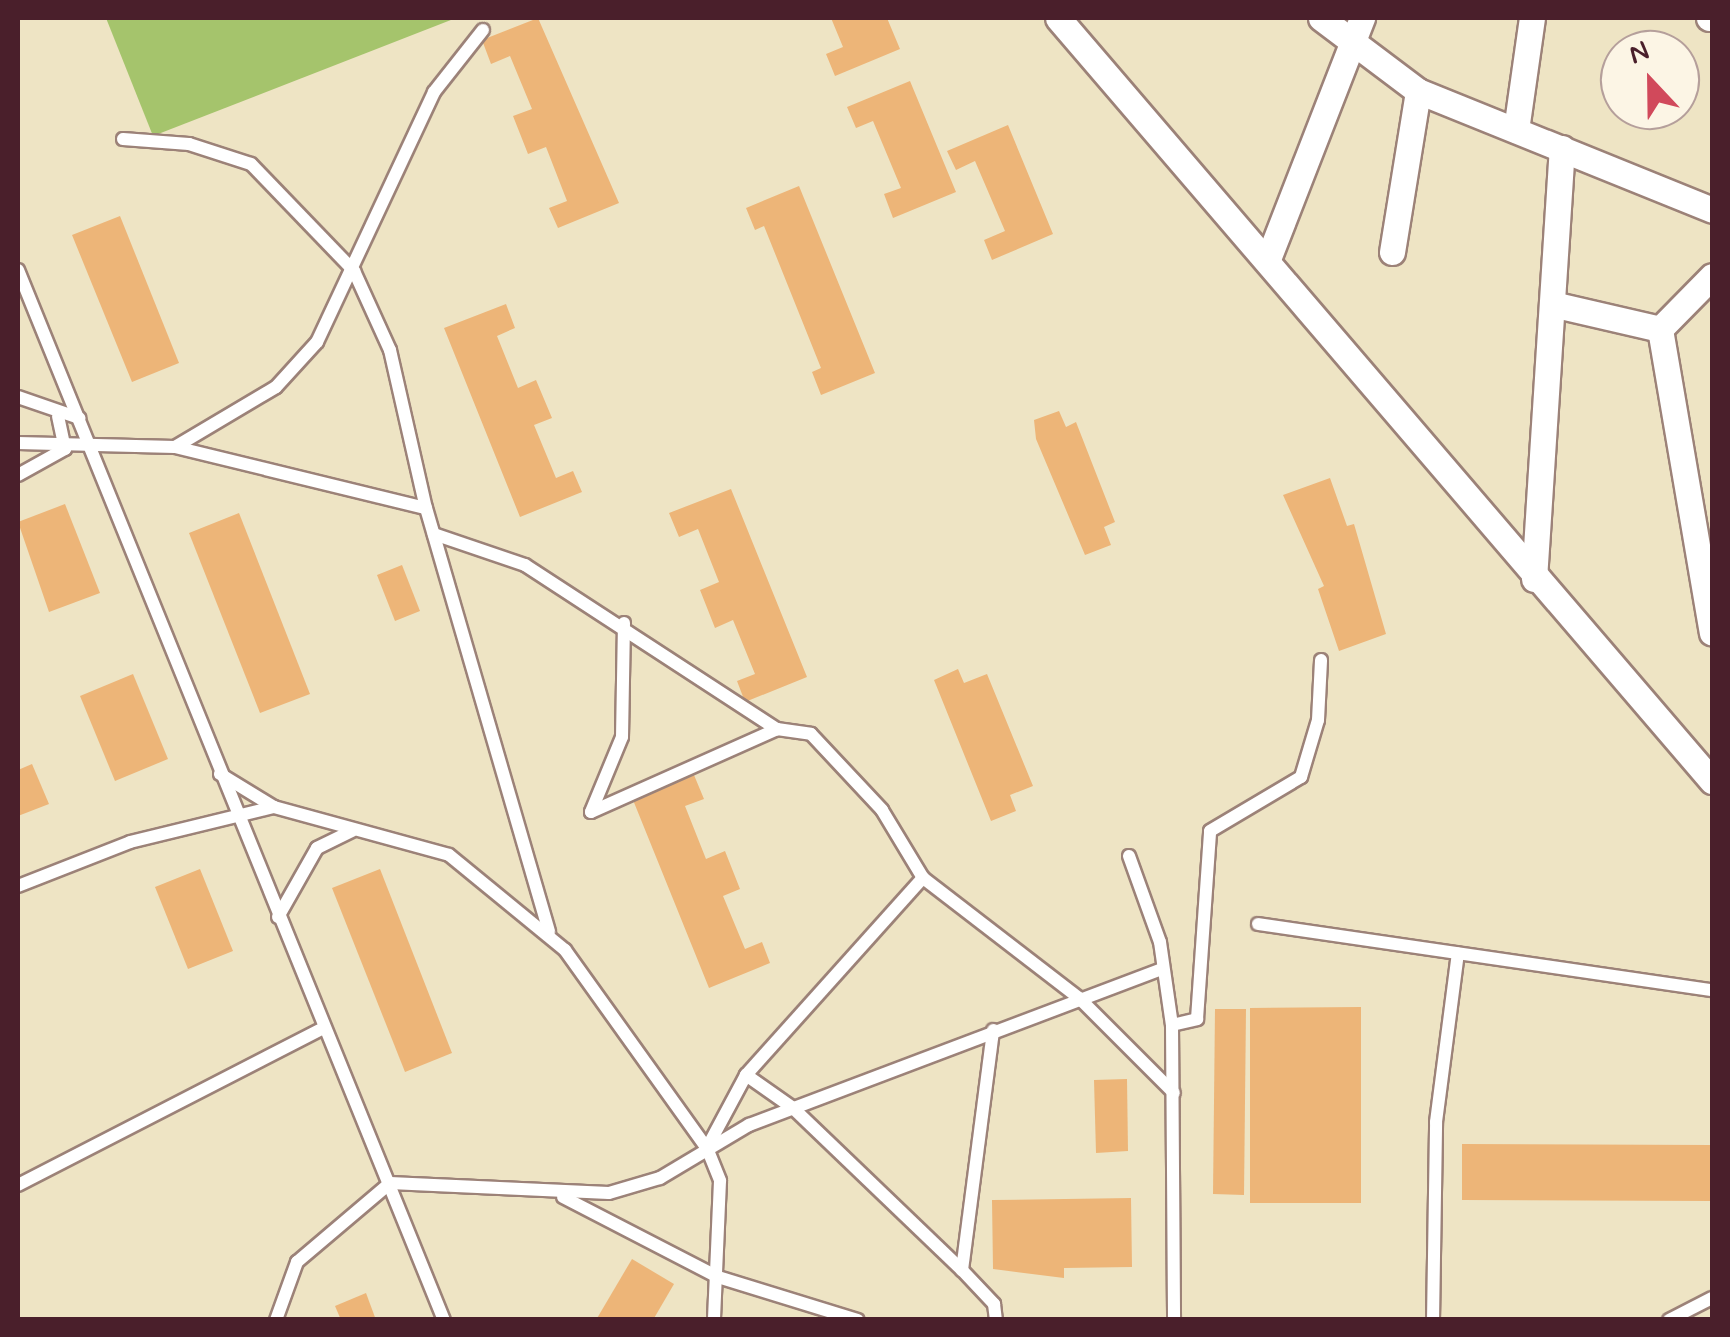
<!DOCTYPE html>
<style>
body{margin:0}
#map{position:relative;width:1730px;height:1337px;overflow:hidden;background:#eee4c4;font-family:Mynerve,sans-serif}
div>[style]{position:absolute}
.green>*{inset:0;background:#a5c46c}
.building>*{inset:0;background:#edb578}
.roads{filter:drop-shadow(2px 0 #9c8278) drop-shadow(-2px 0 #9c8278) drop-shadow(0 2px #9c8278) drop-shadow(0 -2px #9c8278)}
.service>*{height:12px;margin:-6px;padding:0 6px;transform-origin:6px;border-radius:6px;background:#fff}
.minor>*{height:25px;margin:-12.5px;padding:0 12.5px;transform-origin:12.5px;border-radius:12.5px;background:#fff}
span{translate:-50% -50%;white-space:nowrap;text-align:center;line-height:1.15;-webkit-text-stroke:9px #fcf5e5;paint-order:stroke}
.frame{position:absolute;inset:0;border:20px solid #4a1f2b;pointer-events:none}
.north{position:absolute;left:1600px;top:30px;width:100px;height:100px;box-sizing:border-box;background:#fcf5e5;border:2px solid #b59f9b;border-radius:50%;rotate:338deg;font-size:28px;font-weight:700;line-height:40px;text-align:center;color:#4a1f2b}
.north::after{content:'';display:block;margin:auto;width:35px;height:45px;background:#d1495b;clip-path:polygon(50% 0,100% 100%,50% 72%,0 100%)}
</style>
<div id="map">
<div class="green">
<div style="clip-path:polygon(106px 18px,456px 18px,153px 136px)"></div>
</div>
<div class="building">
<div style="clip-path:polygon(538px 18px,619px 203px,558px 228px,549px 208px,567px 201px,546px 147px,528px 154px,513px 116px,532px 109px,510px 56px,491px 64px,482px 40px)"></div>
<div style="clip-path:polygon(831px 18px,887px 18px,900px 49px,835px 76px,826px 54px,843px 47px)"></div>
<div style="clip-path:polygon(910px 81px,956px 192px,893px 218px,884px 194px,901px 188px,873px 121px,856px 128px,847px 107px)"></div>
<div style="clip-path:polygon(1008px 125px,1053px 234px,992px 260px,984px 240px,1005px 231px,975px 161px,956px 170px,947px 151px)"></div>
<div style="clip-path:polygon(799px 186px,875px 373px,821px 395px,812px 372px,821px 368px,764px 226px,755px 230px,746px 208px)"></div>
<div style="clip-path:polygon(120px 216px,179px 363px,132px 382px,72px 235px)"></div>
<div style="clip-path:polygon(506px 304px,515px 328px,497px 336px,518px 388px,536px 380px,552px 418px,534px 425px,556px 478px,573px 471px,582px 492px,520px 517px,444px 328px)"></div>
<div style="clip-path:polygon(1059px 411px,1066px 427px,1076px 422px,1115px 522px,1104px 527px,1111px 545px,1085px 555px,1036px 439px,1034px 420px)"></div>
<div style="clip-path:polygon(1330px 478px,1347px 526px,1354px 524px,1386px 634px,1339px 651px,1318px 589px,1324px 586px,1283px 495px)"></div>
<div style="clip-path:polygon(731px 489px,807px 677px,745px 702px,737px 681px,755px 674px,733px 620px,715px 628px,700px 590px,719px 582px,698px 529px,679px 537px,669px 513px)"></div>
<div style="clip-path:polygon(65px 504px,100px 593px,49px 612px,18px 522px)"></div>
<div style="clip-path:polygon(239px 513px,310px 694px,260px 713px,189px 533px)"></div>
<div style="clip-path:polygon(402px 565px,420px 611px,395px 621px,377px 575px)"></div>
<div style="clip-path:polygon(958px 669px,964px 683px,987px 674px,1033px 786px,1010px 795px,1016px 811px,991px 821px,934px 680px)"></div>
<div style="clip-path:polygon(133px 674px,168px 759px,115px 781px,80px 696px)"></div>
<div style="clip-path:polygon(32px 764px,49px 804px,18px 816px,18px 770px)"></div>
<div style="clip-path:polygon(694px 775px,704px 799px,685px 806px,706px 859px,725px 851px,740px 889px,723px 896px,745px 949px,762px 942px,770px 963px,709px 988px,633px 800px)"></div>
<div style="clip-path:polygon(200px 869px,233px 951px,188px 969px,155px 887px)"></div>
<div style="clip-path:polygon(380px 869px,452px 1053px,405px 1072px,332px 888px)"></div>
<div style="clip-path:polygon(1361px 1007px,1361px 1203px,1250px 1203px,1250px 1008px)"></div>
<div style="clip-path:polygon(1215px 1009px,1246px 1009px,1244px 1195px,1213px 1194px)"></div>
<div style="clip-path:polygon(1127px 1079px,1128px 1151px,1096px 1153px,1094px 1080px)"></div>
<div style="clip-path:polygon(1462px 1144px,1712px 1145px,1712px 1201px,1462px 1200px)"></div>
<div style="clip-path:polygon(1131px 1198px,1132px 1267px,1064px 1268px,1064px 1278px,993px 1269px,992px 1200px)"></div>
<div style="clip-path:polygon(632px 1259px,674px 1284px,653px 1320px,596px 1320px)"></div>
<div style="clip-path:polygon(366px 1293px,376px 1320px,341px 1320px,335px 1306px)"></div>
</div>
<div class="roads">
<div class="service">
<div style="left:123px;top:139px;width:66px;rotate:4.3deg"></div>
<div style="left:189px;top:144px;width:65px;rotate:17.9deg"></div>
<div style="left:251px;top:164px;width:149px;rotate:46.1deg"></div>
<div style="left:354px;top:271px;width:87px;rotate:65.5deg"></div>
<div style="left:390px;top:350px;width:162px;rotate:77.2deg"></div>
<div style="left:426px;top:508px;width:441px;rotate:73.8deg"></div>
<div style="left:18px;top:270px;width:1133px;rotate:67.92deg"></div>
<div style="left:18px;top:397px;width:65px;rotate:19deg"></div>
<div style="left:18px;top:443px;width:157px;rotate:1.5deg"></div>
<div style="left:175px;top:447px;width:258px;rotate:13.7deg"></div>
<div style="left:175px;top:447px;width:117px;rotate:-30.7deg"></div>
<div style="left:276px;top:387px;width:61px;rotate:-47.7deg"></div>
<div style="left:317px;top:342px;width:276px;rotate:-64.9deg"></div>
<div style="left:434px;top:92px;width:79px;rotate:-51.7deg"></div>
<div style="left:18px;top:475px;width:54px;rotate:-29deg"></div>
<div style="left:65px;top:449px;width:33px;rotate:-102deg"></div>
<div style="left:434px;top:534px;width:96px;rotate:18.8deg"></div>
<div style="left:525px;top:565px;width:301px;rotate:33.1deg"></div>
<div style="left:777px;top:729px;width:34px;rotate:8deg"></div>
<div style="left:811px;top:734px;width:104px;rotate:46.9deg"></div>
<div style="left:882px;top:810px;width:79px;rotate:58.9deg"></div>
<div style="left:923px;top:878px;width:197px;rotate:37.6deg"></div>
<div style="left:1079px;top:998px;width:134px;rotate:45deg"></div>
<div style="left:624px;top:623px;width:114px;rotate:91deg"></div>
<div style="left:622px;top:737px;width:81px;rotate:112.5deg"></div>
<div style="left:591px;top:812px;width:204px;rotate:-24deg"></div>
<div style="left:220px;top:774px;width:63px;rotate:31.4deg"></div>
<div style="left:274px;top:807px;width:181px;rotate:15.3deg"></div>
<div style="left:449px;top:855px;width:150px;rotate:39.3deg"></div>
<div style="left:565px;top:950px;width:244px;rotate:54.4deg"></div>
<div style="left:707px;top:1148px;width:35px;rotate:68deg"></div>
<div style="left:720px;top:1181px;width:139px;rotate:92.5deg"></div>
<div style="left:1129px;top:856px;width:91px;rotate:70.2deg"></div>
<div style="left:1160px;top:942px;width:84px;rotate:81.8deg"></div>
<div style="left:1172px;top:1025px;width:295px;rotate:89.6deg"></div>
<div style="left:18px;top:886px;width:120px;rotate:-21.4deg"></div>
<div style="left:130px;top:842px;width:148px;rotate:-13.7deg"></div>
<div style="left:278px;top:917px;width:79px;rotate:-60.5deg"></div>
<div style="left:317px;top:848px;width:39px;rotate:-26deg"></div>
<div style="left:1258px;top:924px;width:459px;rotate:8.3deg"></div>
<div style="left:1172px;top:1025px;width:26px;rotate:-13deg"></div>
<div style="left:1197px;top:1019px;width:188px;rotate:-86deg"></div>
<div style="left:1210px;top:831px;width:106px;rotate:-30.7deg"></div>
<div style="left:1301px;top:777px;width:59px;rotate:-73.4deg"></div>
<div style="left:1318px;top:720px;width:60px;rotate:-87.1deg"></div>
<div style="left:746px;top:1075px;width:57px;rotate:35.1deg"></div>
<div style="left:793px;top:1108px;width:234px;rotate:43.8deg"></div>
<div style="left:962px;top:1270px;width:47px;rotate:46.7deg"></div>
<div style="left:994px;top:1304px;width:16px;rotate:83deg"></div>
<div style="left:708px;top:1146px;width:81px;rotate:-61.8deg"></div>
<div style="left:746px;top:1075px;width:265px;rotate:-48.1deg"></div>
<div style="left:18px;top:1185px;width:343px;rotate:-27.2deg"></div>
<div style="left:563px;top:1197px;width:174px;rotate:27.3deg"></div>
<div style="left:718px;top:1277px;width:146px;rotate:17.1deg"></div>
<div style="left:962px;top:1270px;width:242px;rotate:-82.6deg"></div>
<div style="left:276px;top:1320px;width:62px;rotate:-70.1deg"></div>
<div style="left:297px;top:1262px;width:122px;rotate:-40.3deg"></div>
<div style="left:390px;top:1183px;width:219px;rotate:2.6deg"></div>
<div style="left:609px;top:1193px;width:53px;rotate:-16.4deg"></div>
<div style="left:660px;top:1178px;width:104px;rotate:-30.8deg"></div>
<div style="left:749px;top:1125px;width:441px;rotate:-20.7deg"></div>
<div style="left:1433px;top:1320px;width:198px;rotate:-89.1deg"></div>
<div style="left:1436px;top:1122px;width:170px;rotate:-82.6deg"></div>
<div style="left:1669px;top:1320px;width:48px;rotate:-27.1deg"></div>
</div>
<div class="minor">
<div style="left:1058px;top:18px;width:1005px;rotate:49.4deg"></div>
<div style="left:1321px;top:18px;width:121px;rotate:37deg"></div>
<div style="left:1418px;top:91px;width:317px;rotate:22deg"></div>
<div style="left:1709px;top:18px;width:3px"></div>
<div style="left:1516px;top:130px;width:113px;rotate:-81.9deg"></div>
<div style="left:1392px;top:252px;width:163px;rotate:-80.8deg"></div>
<div style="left:1268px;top:259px;width:259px;rotate:-68.7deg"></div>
<div style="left:1552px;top:304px;width:111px;rotate:13deg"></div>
<div style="left:1660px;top:329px;width:308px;rotate:80.3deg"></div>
<div style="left:1660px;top:329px;width:74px;rotate:-45.5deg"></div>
<div style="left:1534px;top:579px;width:432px;rotate:-86.3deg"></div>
</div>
</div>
<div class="frame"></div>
<div class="north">N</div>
</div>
